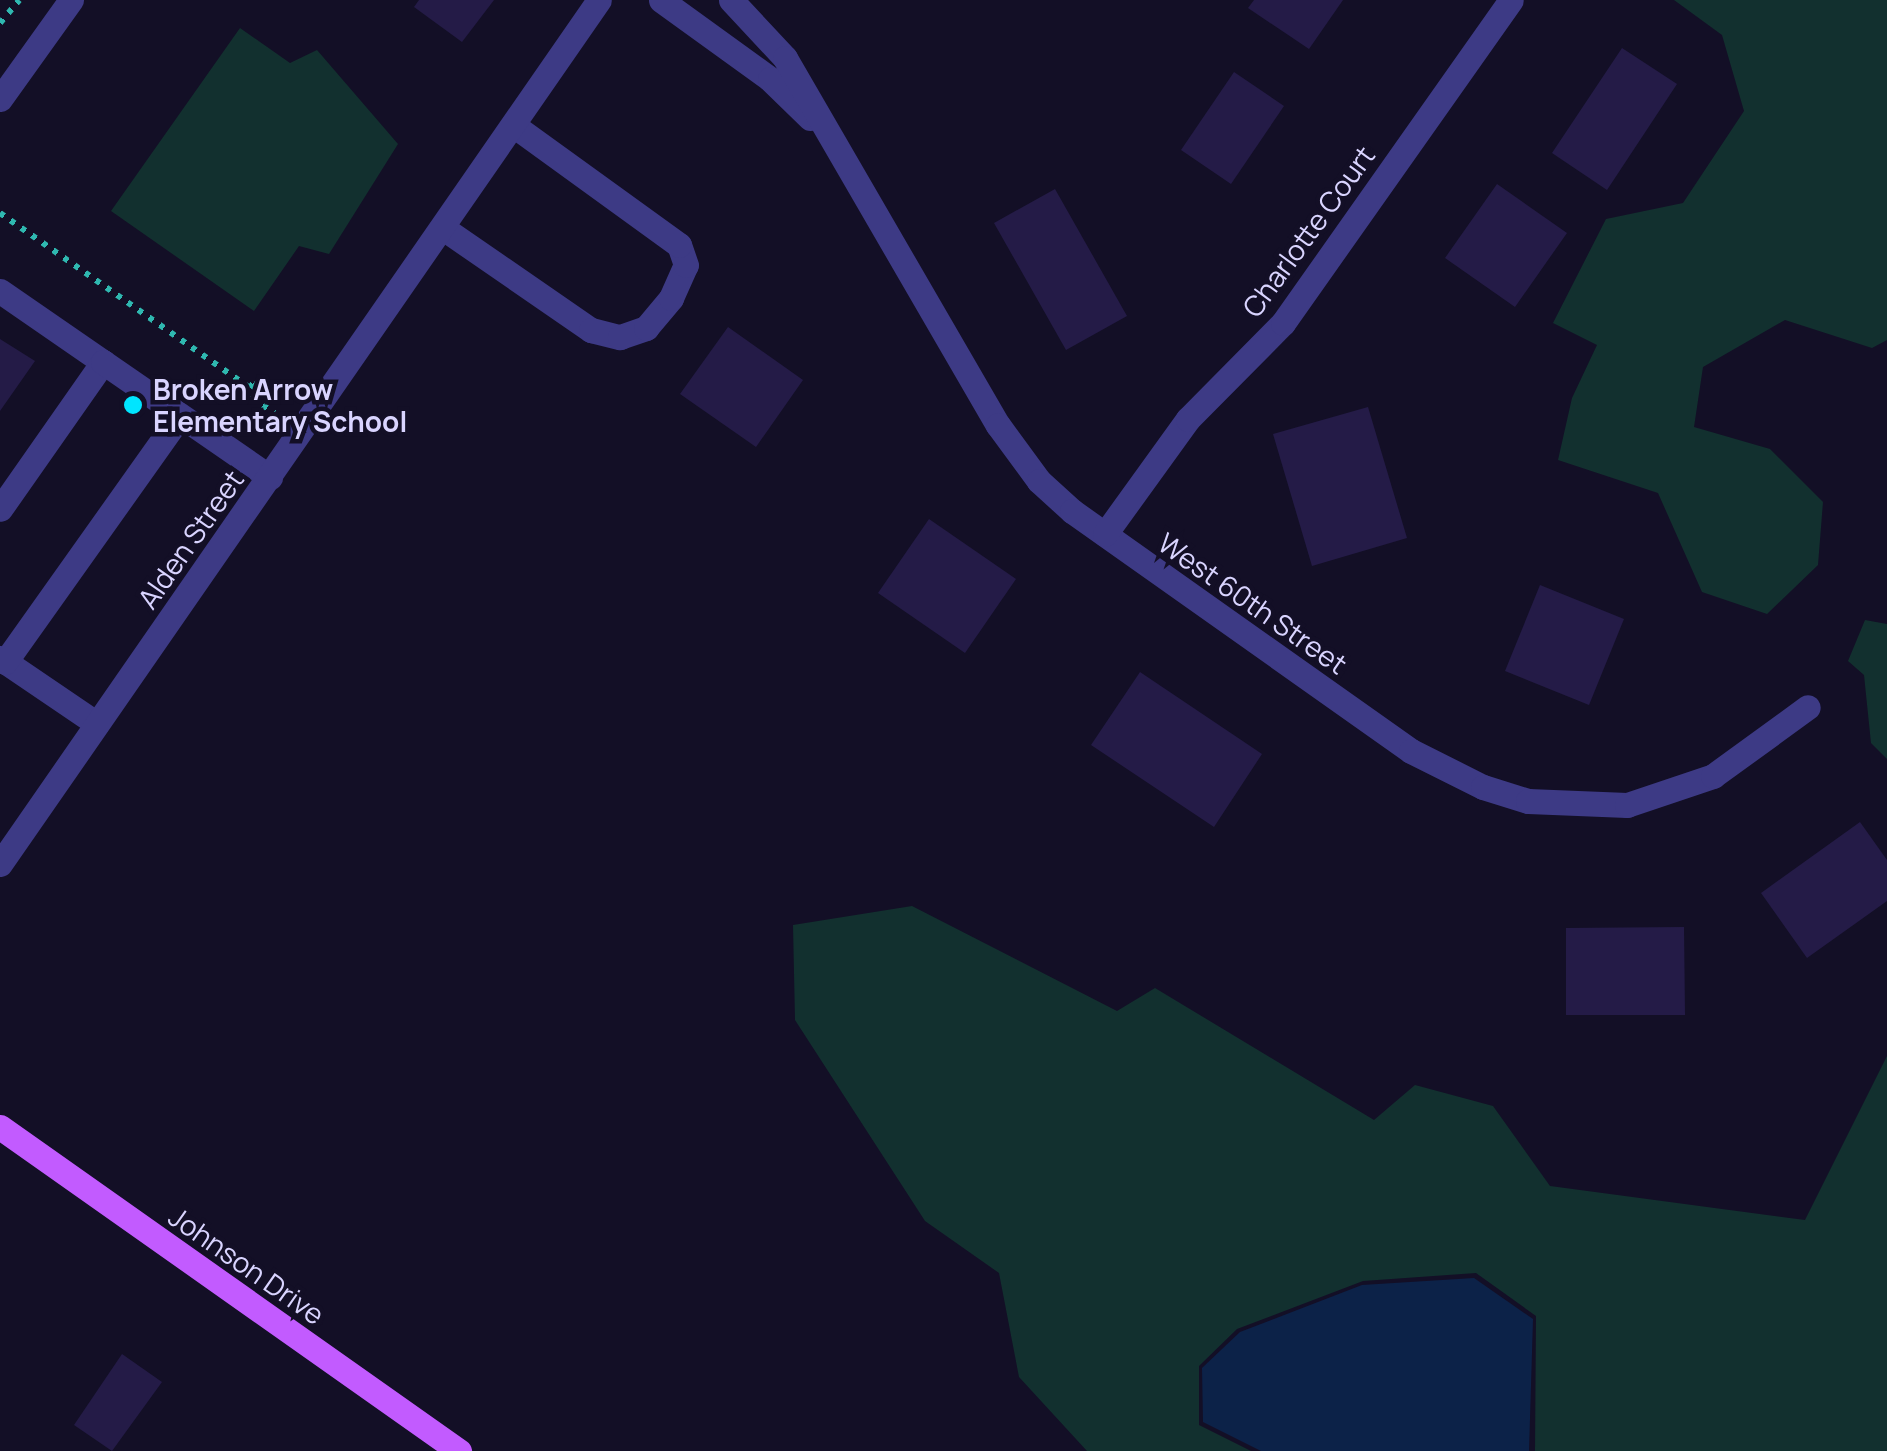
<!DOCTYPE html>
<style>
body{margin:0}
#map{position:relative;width:1887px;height:1451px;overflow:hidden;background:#130f26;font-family:Manrope,sans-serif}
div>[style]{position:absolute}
.green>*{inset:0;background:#12302f}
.water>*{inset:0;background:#0c2248}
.building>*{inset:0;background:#241b47}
.path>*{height:6px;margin-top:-3px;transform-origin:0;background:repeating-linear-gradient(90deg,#2fb8b0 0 5px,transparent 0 13px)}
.minor>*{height:25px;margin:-12.5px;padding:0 12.5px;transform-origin:12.5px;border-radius:12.5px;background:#3d3a85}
.major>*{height:25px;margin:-12.5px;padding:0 12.5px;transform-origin:12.5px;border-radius:12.5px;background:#c25bff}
.dots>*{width:28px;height:28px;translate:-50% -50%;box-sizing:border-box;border:5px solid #130f26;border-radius:50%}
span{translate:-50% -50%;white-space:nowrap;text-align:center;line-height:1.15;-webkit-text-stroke:9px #130f26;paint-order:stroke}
.street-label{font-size:28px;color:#d9d4ff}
.poi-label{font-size:28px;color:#d9d4ff;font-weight:700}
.left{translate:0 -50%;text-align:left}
</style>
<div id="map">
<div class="green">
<div style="clip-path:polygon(1674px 0,1887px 0,1887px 340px,1872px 348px,1785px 320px,1703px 367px,1694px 427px,1770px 449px,1823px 502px,1818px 565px,1767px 614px,1702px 592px,1658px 493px,1558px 460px,1572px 398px,1597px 345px,1553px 323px,1606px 219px,1683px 203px,1744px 111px,1722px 35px)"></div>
<div style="clip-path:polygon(240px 28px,290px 63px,317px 50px,398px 144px,329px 254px,299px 246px,254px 311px,111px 211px)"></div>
<div style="clip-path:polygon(1865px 620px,1887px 624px,1887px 759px,1871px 743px,1864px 675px,1848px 661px)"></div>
<div style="clip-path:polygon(912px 906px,1117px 1011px,1155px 988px,1374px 1120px,1415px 1085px,1493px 1106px,1550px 1186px,1805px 1220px,1887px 1056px,1887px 1451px,1535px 1451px,1536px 1316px,1476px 1273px,1363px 1281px,1237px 1329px,1199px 1366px,1199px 1425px,1251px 1451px,1087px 1451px,1019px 1377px,999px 1273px,925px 1221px,795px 1020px,793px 925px)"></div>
</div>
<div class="water">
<div style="clip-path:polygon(1474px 1278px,1533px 1319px,1529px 1451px,1261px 1451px,1203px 1422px,1202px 1368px,1240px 1332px,1362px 1285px)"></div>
</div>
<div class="building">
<div style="clip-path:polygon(419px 0,494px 0,462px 42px,414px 7px)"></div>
<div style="clip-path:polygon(1254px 0,1343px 0,1309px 49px,1248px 8px)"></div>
<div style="clip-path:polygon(1622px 48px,1677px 84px,1607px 190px,1552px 153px)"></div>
<div style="clip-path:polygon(1234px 72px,1284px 106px,1231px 184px,1181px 150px)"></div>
<div style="clip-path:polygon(1497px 184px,1567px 233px,1515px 307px,1445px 258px)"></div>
<div style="clip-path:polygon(1055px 189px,1127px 316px,1066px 350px,994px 223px)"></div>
<div style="clip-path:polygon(728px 327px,803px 380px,756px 447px,680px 394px)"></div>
<div style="clip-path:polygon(0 339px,35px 361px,0 411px)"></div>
<div style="clip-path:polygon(1368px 407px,1407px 538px,1312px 566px,1273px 434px)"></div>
<div style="clip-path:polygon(929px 519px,1016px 579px,965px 653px,878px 593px)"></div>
<div style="clip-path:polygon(1540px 585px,1624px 619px,1589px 705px,1505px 671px)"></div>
<div style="clip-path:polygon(1140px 672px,1262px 754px,1214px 827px,1091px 745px)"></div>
<div style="clip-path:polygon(1860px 822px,1887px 860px,1887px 901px,1807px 958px,1761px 893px)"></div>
<div style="clip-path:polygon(1684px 927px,1685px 1015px,1566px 1015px,1566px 928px)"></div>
<div style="clip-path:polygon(122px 1354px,162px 1382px,112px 1451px,74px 1425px)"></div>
</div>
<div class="path">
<div style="left:0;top:23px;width:30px;rotate:-50deg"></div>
<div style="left:0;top:213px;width:305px;rotate:35deg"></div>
<div style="left:250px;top:388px;width:7px;rotate:-56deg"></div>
<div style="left:254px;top:382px;width:8px;rotate:40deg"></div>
<div style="left:260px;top:387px;width:14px;rotate:126deg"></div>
<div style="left:252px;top:398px;width:27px;rotate:34deg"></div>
</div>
<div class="minor">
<div style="left:661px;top:0;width:135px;rotate:35.9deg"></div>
<div style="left:770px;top:79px;width:56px;rotate:44.3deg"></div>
<div style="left:731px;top:0;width:79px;rotate:47deg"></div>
<div style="left:785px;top:58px;width:424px;rotate:59.9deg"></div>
<div style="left:998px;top:425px;width:69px;rotate:53.8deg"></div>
<div style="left:1039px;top:481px;width:45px;rotate:42.3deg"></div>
<div style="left:1072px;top:511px;width:415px;rotate:35.3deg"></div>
<div style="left:1411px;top:751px;width:80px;rotate:26.6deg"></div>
<div style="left:1483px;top:787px;width:47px;rotate:17.3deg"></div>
<div style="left:1528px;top:801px;width:99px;rotate:2.3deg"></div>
<div style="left:1627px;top:805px;width:91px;rotate:-18.6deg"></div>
<div style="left:1713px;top:776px;width:117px;rotate:-36deg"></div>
<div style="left:0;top:99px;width:122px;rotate:-54.4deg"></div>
<div style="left:443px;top:228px;width:180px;rotate:34.6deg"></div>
<div style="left:591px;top:330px;width:30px;rotate:14deg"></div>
<div style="left:620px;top:337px;width:28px;rotate:-19deg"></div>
<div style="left:646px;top:328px;width:39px;rotate:-50deg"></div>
<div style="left:671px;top:298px;width:36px;rotate:-66deg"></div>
<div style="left:686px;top:265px;width:21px;rotate:-109deg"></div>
<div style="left:679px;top:245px;width:205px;rotate:-144.1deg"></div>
<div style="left:0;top:291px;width:125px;rotate:34.6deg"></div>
<div style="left:103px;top:362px;width:179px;rotate:125deg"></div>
<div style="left:103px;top:362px;width:203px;rotate:34.6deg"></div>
<div style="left:1105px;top:534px;width:142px;rotate:-54.2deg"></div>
<div style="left:1188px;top:419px;width:135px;rotate:-45.3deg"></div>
<div style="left:1283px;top:323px;width:395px;rotate:-54.8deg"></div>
<div style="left:0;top:658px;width:117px;rotate:34.2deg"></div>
<div style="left:5px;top:662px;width:302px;rotate:-54.6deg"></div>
<div style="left:0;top:864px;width:1051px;rotate:-55.27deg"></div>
</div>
<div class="major">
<div style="left:0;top:1127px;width:562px;rotate:35.22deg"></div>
</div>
<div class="dots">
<div style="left:133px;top:405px;background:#00e5ff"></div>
</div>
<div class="street-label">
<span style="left:1308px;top:231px;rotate:-54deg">Charlotte Court</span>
<span style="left:190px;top:539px;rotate:-55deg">Alden Street</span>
<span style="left:1253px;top:603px;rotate:35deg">West 60th Street</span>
<span style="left:247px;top:1265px;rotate:35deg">Johnson Drive</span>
</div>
<div class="poi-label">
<span class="left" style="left:153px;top:405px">Broken Arrow<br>Elementary School</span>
</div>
</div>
